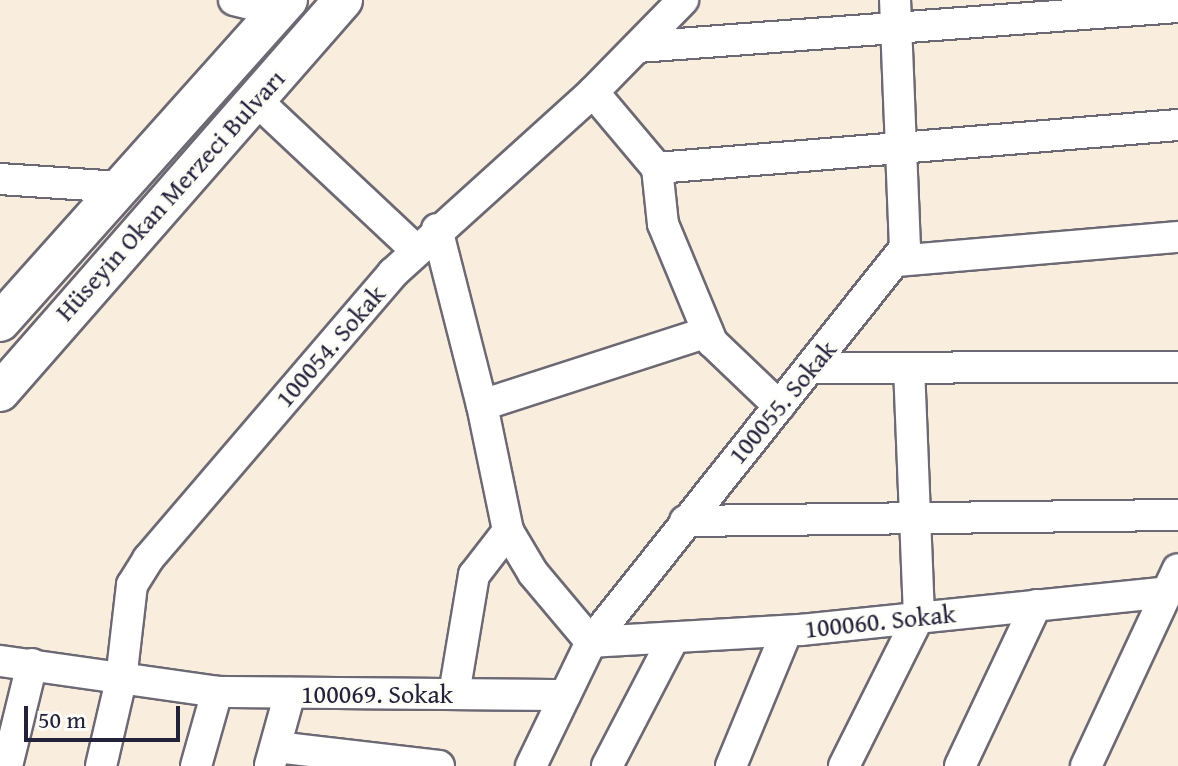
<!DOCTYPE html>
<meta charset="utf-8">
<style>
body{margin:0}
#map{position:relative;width:1178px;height:766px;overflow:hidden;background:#f9eddd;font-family:"Gentium Book Plus",serif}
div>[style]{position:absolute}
.roads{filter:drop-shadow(2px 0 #6d6974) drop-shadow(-2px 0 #6d6974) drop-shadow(0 2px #6d6974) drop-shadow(0 -2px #6d6974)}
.minor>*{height:30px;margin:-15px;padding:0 15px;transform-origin:15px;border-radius:15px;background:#fff}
.major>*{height:38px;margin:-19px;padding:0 19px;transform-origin:19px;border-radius:19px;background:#fff}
span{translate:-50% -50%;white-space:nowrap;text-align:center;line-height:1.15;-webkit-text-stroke:6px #fdfcf7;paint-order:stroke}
.street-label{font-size:26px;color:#22223b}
.scale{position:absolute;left:24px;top:706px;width:156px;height:36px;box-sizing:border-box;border:4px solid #22223b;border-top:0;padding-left:10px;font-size:24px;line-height:28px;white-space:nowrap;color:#22223b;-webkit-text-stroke:6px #fdfcf7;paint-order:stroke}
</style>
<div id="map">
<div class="roads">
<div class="minor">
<div style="left:234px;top:0;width:45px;rotate:14deg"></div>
<div style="left:638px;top:47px;width:541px;rotate:-4.24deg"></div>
<div style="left:593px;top:92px;width:99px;rotate:49.9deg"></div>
<div style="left:657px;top:168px;width:56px;rotate:83.9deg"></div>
<div style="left:663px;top:224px;width:128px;rotate:67.4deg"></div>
<div style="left:712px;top:342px;width:93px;rotate:43.7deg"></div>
<div style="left:255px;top:99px;width:221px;rotate:43.2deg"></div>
<div style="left:657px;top:168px;width:523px;rotate:-4.72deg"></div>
<div style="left:0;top:179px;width:119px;rotate:3.8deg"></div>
<div style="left:437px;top:229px;width:182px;rotate:75.7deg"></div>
<div style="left:482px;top:405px;width:129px;rotate:78.3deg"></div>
<div style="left:508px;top:531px;width:49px;rotate:59.2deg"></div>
<div style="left:533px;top:573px;width:90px;rotate:50deg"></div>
<div style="left:591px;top:642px;width:210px;rotate:-3.3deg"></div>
<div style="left:801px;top:630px;width:371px;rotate:-5.9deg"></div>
<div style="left:897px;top:261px;width:282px;rotate:-4.9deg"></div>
<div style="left:811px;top:368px;width:367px;rotate:-0.2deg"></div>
<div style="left:482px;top:405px;width:237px;rotate:-17.9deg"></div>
<div style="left:685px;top:521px;width:493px;rotate:-0.7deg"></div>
<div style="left:0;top:661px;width:219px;rotate:8.1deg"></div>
<div style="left:217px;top:692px;width:348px;rotate:0.5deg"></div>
<div style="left:454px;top:694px;width:121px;rotate:-80.5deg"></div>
<div style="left:474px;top:575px;width:56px;rotate:-52.3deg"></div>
<div style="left:276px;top:747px;width:164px;rotate:6.6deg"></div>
<div style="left:270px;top:765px;width:75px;rotate:-74.5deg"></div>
<div style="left:7px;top:766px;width:105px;rotate:-76.2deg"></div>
<div style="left:101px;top:766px;width:88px;rotate:-76.9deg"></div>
<div style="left:121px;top:680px;width:96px;rotate:-83.4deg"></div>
<div style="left:132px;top:585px;width:31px;rotate:-58deg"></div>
<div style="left:148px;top:559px;width:377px;rotate:-49.4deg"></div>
<div style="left:393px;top:273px;width:270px;rotate:-42.1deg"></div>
<div style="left:593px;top:92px;width:129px;rotate:-45.6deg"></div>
<div style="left:196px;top:766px;width:77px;rotate:-74.2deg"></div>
<div style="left:531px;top:766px;width:138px;rotate:-64.2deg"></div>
<div style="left:591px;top:642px;width:504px;rotate:-51.45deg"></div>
<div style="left:905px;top:248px;width:248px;rotate:-92.3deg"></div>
<div style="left:607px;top:766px;width:143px;rotate:-62.5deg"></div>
<div style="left:731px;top:766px;width:146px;rotate:-67.5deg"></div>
<div style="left:844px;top:766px;width:168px;rotate:-63.4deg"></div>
<div style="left:919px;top:616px;width:248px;rotate:-92.3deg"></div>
<div style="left:960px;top:766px;width:178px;rotate:-64.7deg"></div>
<div style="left:1086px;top:766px;width:217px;rotate:-65deg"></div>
</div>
<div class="major">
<div style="left:0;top:322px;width:432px;rotate:-48.2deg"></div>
<div style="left:0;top:392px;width:521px;rotate:-48.81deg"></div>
</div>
</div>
<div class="street-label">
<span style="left:170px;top:195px;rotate:-48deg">Hüseyin Okan Merzeci Bulvarı</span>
<span style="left:330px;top:346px;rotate:-49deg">100054. Sokak</span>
<span style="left:782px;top:402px;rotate:-50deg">100055. Sokak</span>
<span style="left:880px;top:621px;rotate:-6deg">100060. Sokak</span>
<span style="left:377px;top:694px">100069. Sokak</span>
</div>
<div class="scale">50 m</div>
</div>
